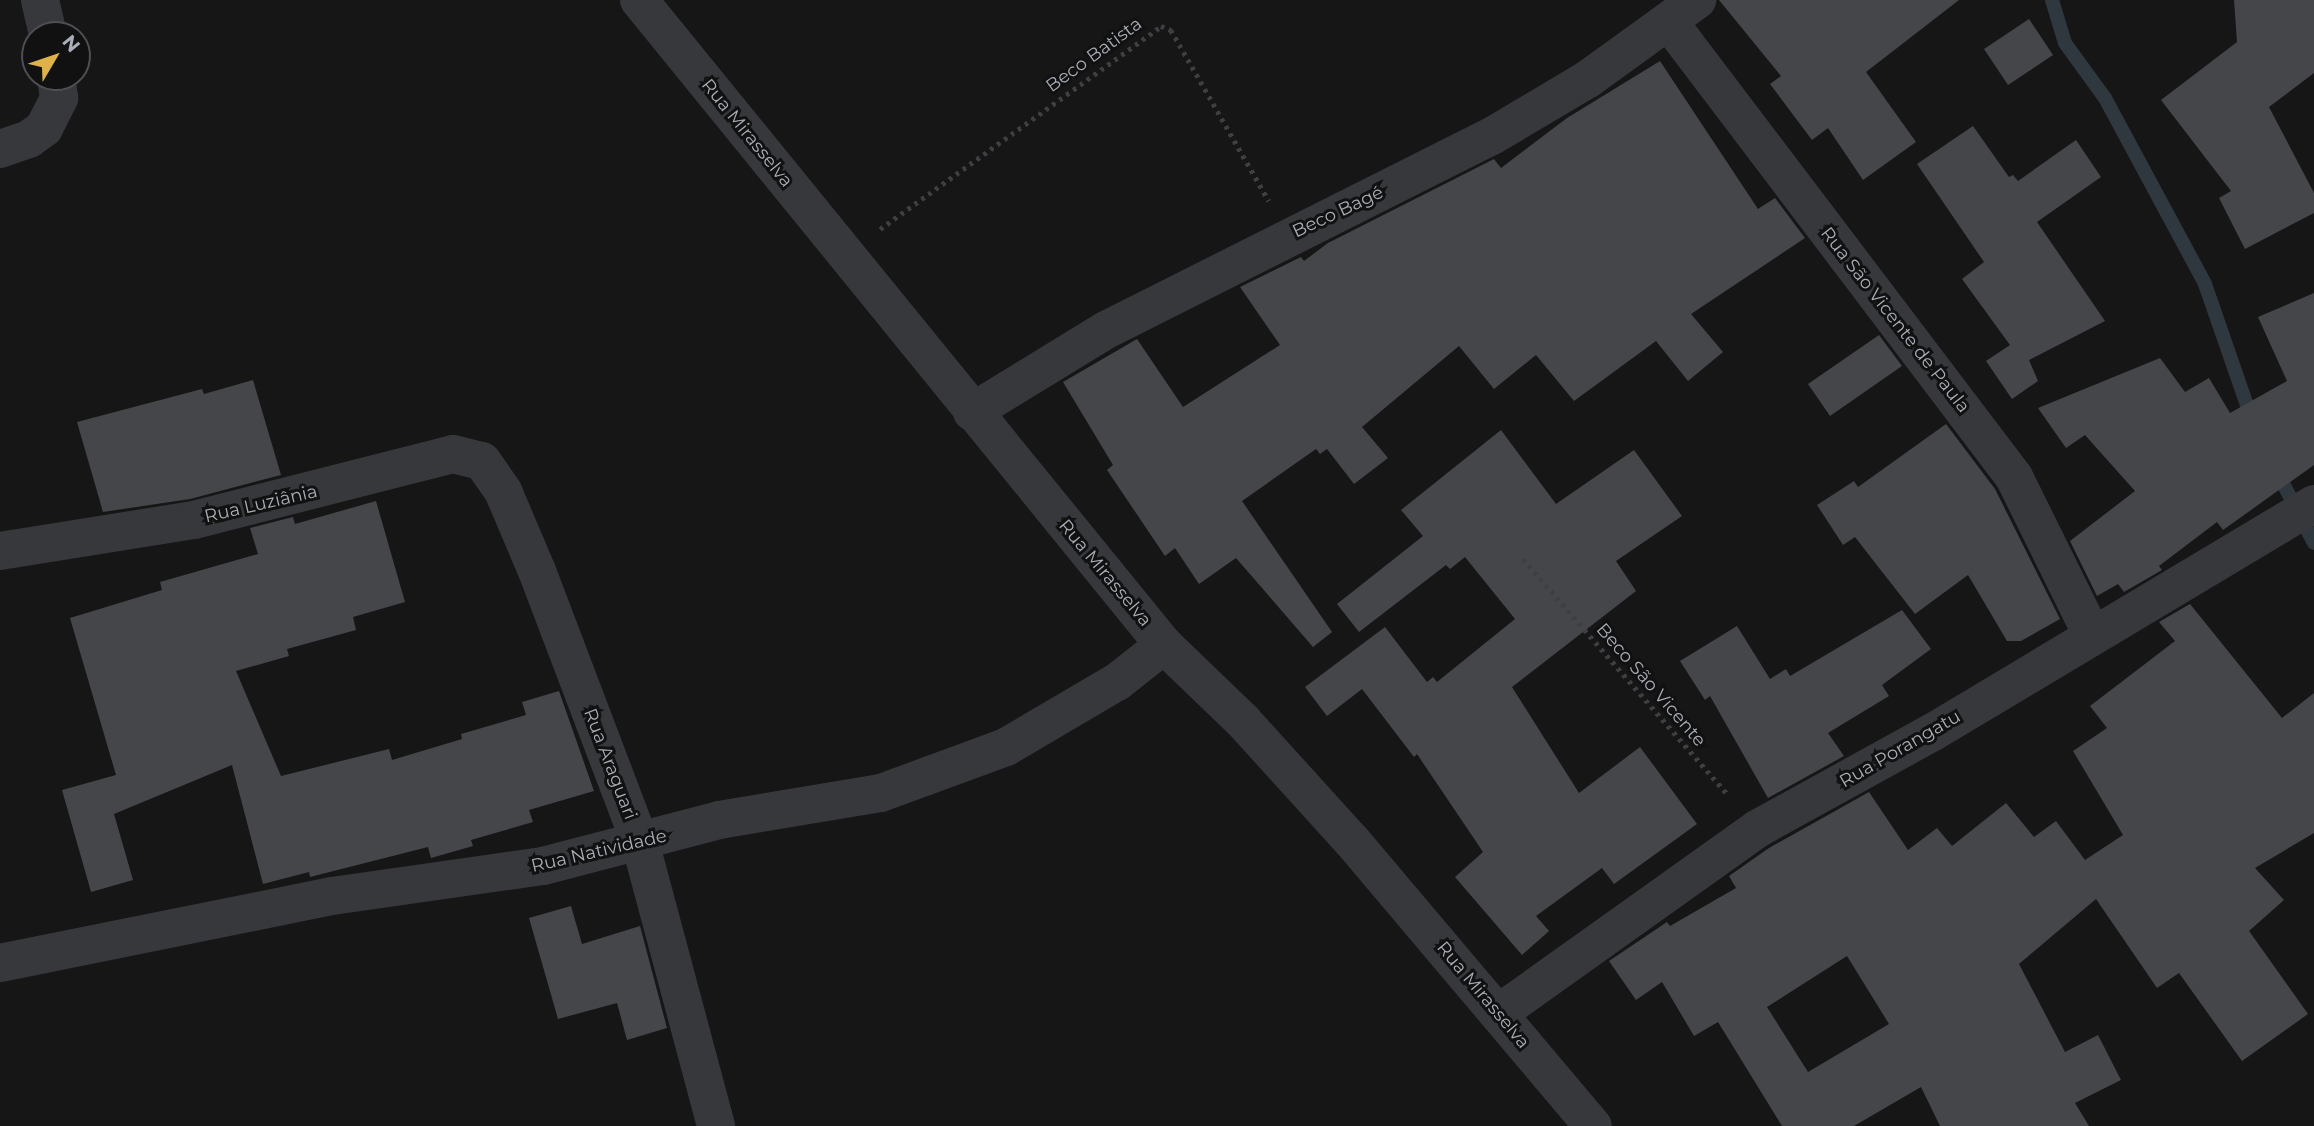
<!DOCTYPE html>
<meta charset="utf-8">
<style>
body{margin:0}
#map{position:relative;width:2314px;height:1126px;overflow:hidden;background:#161617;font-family:Montserrat,sans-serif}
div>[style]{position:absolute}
.stream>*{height:14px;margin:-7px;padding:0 7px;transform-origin:7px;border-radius:7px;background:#30383f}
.building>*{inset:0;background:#45464a}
.path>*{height:4.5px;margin-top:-2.25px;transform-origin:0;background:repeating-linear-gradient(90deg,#3d3f43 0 3.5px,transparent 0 8.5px)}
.minor>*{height:38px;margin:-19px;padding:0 19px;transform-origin:19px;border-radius:19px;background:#37383c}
span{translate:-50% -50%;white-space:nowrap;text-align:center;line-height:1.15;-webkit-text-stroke:6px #111112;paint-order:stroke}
.street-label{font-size:18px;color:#a9adb6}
.north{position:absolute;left:21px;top:21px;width:70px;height:70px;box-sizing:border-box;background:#111112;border:2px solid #4e4f54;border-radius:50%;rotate:51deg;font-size:19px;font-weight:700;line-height:28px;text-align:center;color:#a9adb6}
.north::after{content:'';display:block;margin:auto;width:24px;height:32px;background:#dcb249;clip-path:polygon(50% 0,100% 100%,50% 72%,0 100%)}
</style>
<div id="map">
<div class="stream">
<div style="left:2052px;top:0;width:45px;rotate:73.2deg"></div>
<div style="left:2065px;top:43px;width:68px;rotate:54deg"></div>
<div style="left:2105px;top:98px;width:211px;rotate:61.7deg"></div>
<div style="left:2205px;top:284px;width:144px;rotate:70.9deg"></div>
<div style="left:2276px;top:470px;width:82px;rotate:62.5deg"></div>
</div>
<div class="building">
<div style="clip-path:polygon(1719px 0,1959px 0,1866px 72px,1916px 142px,1863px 180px,1828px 128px,1812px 140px,1770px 84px,1781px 76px)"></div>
<div style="clip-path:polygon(2234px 0,2314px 0,2314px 73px,2269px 107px,2314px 193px,2314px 213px,2245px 249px,2219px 198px,2231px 191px,2161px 100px,2237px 42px)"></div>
<div style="clip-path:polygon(2029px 19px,2053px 55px,2008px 85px,1984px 49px)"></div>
<div style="clip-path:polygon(1660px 61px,1758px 209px,1775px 198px,1805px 238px,1691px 314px,1723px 352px,1688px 381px,1656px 341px,1574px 401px,1536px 355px,1494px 389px,1459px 346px,1362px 427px,1388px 458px,1354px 484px,1327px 449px,1320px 454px,1316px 449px,1242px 501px,1332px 632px,1313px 647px,1236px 558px,1199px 584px,1175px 548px,1165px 556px,1107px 470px,1113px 465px,1063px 382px,1137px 339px,1183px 407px,1280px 345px,1240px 287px,1301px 257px,1304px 261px,1328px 243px,1494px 159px,1501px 168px,1567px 118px)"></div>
<div style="clip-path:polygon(1973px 126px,2009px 177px,2013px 175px,2018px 181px,2076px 140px,2101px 177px,2037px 222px,2105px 321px,2029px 360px,2038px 381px,2012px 399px,1986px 361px,2010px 345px,1962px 279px,1984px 262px,1917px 164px)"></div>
<div style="clip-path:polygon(2314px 293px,2314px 465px,2223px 530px,2217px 522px,2159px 566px,2162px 570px,2124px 592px,2118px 584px,2097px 596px,2070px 541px,2135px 491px,2085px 435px,2066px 448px,2038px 408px,2160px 358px,2185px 392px,2209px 378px,2230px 413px,2287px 381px,2258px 317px)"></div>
<div style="clip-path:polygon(1879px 335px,1902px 366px,1830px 416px,1808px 384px)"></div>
<div style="clip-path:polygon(253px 380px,281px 475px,190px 499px,103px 512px,77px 422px,202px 389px,204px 394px)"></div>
<div style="clip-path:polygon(1946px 424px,1995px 489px,2060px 619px,2021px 641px,2007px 641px,1968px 575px,1915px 614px,1855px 537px,1843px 545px,1817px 505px,1854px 481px,1858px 487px)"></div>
<div style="clip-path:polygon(1501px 430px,1556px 504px,1634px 450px,1682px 516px,1616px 561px,1636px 591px,1512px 687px,1579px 793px,1640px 747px,1697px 824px,1614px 884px,1602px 868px,1536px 916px,1549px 931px,1522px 955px,1455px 877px,1483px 852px,1417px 754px,1414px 757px,1362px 689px,1327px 716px,1305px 687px,1385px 627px,1427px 682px,1433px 677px,1437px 682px,1515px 619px,1465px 557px,1450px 569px,1446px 565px,1359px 632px,1337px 604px,1423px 536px,1401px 510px)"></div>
<div style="clip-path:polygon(376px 501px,405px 602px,353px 617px,356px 630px,287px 649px,289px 656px,236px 671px,281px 776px,389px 749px,392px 760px,462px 739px,461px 734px,526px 715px,522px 702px,559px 691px,594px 791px,529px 810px,533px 822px,471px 840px,473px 846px,431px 858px,428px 847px,310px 877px,309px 872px,263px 884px,232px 765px,114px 814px,133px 880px,91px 892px,62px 790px,116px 775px,70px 618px,162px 590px,160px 582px,258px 554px,250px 528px,293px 517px,295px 524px)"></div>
<div style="clip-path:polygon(evenodd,2190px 604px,2282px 718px,2314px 693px,2314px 833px,2255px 868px,2284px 900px,2249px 931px,2308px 1014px,2242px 1061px,2179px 973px,2157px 988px,2096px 899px,2019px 964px,2065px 1052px,2098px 1035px,2121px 1080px,2075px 1103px,2089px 1126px,1940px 1126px,1921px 1087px,1854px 1126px,1782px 1126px,1718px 1022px,1694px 1036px,1662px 982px,1636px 1000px,1609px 961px,1667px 922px,1670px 926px,1736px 888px,1729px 876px,1769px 848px,1869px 792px,1908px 850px,1937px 828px,1952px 846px,2006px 803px,2034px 837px,2056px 821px,2085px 860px,2123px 835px,2073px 751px,2107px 728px,2090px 706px,2175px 641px,2159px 622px,2190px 604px,1847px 956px,1889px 1024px,1808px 1072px,1767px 1007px,1847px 956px)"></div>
<div style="clip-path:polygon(1902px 610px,1931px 649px,1882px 685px,1889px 696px,1828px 733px,1844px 756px,1768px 798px,1710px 696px,1705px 700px,1680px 661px,1737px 626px,1770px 679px,1786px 669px,1790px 676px)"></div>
<div style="clip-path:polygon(571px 906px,582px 944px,640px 926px,667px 1028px,627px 1040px,617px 1003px,558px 1019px,529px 918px)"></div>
</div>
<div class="path">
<div style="left:880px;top:229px;width:347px;rotate:-35.8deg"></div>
<div style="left:1161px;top:26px;width:11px;rotate:22deg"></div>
<div style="left:1171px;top:30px;width:197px;rotate:60.2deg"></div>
<div style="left:1523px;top:559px;width:314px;rotate:49deg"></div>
</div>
<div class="minor">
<div style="left:40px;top:0;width:36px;rotate:77deg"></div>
<div style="left:639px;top:0;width:832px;rotate:50.86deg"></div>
<div style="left:1164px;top:645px;width:110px;rotate:43.9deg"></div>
<div style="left:1243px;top:721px;width:162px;rotate:47.8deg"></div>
<div style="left:1352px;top:841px;width:373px;rotate:49.8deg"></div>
<div style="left:1669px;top:22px;width:571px;rotate:52.83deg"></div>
<div style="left:2014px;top:477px;width:176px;rotate:63.7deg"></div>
<div style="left:0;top:149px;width:31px;rotate:-19deg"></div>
<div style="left:29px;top:139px;width:19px;rotate:-36deg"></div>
<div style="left:44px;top:128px;width:34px;rotate:-63deg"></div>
<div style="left:59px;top:98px;width:21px;rotate:-98deg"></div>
<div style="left:972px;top:412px;width:157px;rotate:-31.5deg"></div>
<div style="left:1106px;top:330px;width:432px;rotate:-26.7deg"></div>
<div style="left:1492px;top:136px;width:112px;rotate:-30.7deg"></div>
<div style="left:1588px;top:79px;width:135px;rotate:-35.9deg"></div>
<div style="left:0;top:551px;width:196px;rotate:-9.1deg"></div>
<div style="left:194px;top:520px;width:267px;rotate:-14.3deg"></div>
<div style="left:453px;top:454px;width:30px;rotate:14deg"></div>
<div style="left:482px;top:461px;width:37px;rotate:55deg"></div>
<div style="left:503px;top:491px;width:87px;rotate:67deg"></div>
<div style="left:537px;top:571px;width:290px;rotate:69.2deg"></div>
<div style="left:640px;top:842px;width:294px;rotate:75deg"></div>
<div style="left:0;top:963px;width:339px;rotate:-11.4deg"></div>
<div style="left:332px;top:896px;width:213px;rotate:-8.1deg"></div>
<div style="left:543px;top:866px;width:182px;rotate:-14.6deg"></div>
<div style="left:719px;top:820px;width:164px;rotate:-9.5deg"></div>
<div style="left:881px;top:793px;width:133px;rotate:-20.2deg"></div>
<div style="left:1006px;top:747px;width:129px;rotate:-30.4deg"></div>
<div style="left:1117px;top:682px;width:60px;rotate:-38.2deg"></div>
<div style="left:1499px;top:1013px;width:317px;rotate:-35.5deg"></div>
<div style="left:1757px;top:829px;width:201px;rotate:-28.9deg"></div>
<div style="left:1933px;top:732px;width:444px;rotate:-30.9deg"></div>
</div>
<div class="street-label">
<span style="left:1094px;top:55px;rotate:-36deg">Beco Batista</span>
<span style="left:747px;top:133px;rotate:51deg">Rua Mirasselva</span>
<span style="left:1338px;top:212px;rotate:-25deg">Beco Bagé</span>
<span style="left:1895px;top:320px;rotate:52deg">Rua São Vicente de Paula</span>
<span style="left:261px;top:504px;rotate:-13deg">Rua Luziânia</span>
<span style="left:1105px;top:573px;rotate:50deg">Rua Mirasselva</span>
<span style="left:1651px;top:685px;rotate:49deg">Beco São Vicente</span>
<span style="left:1900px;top:749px;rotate:-30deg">Rua Porangatu</span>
<span style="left:610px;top:764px;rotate:69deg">Rua Araguari</span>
<span style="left:599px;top:851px;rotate:-13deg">Rua Natividade</span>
<span style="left:1483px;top:995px;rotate:50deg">Rua Mirasselva</span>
</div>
<div class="north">N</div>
</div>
